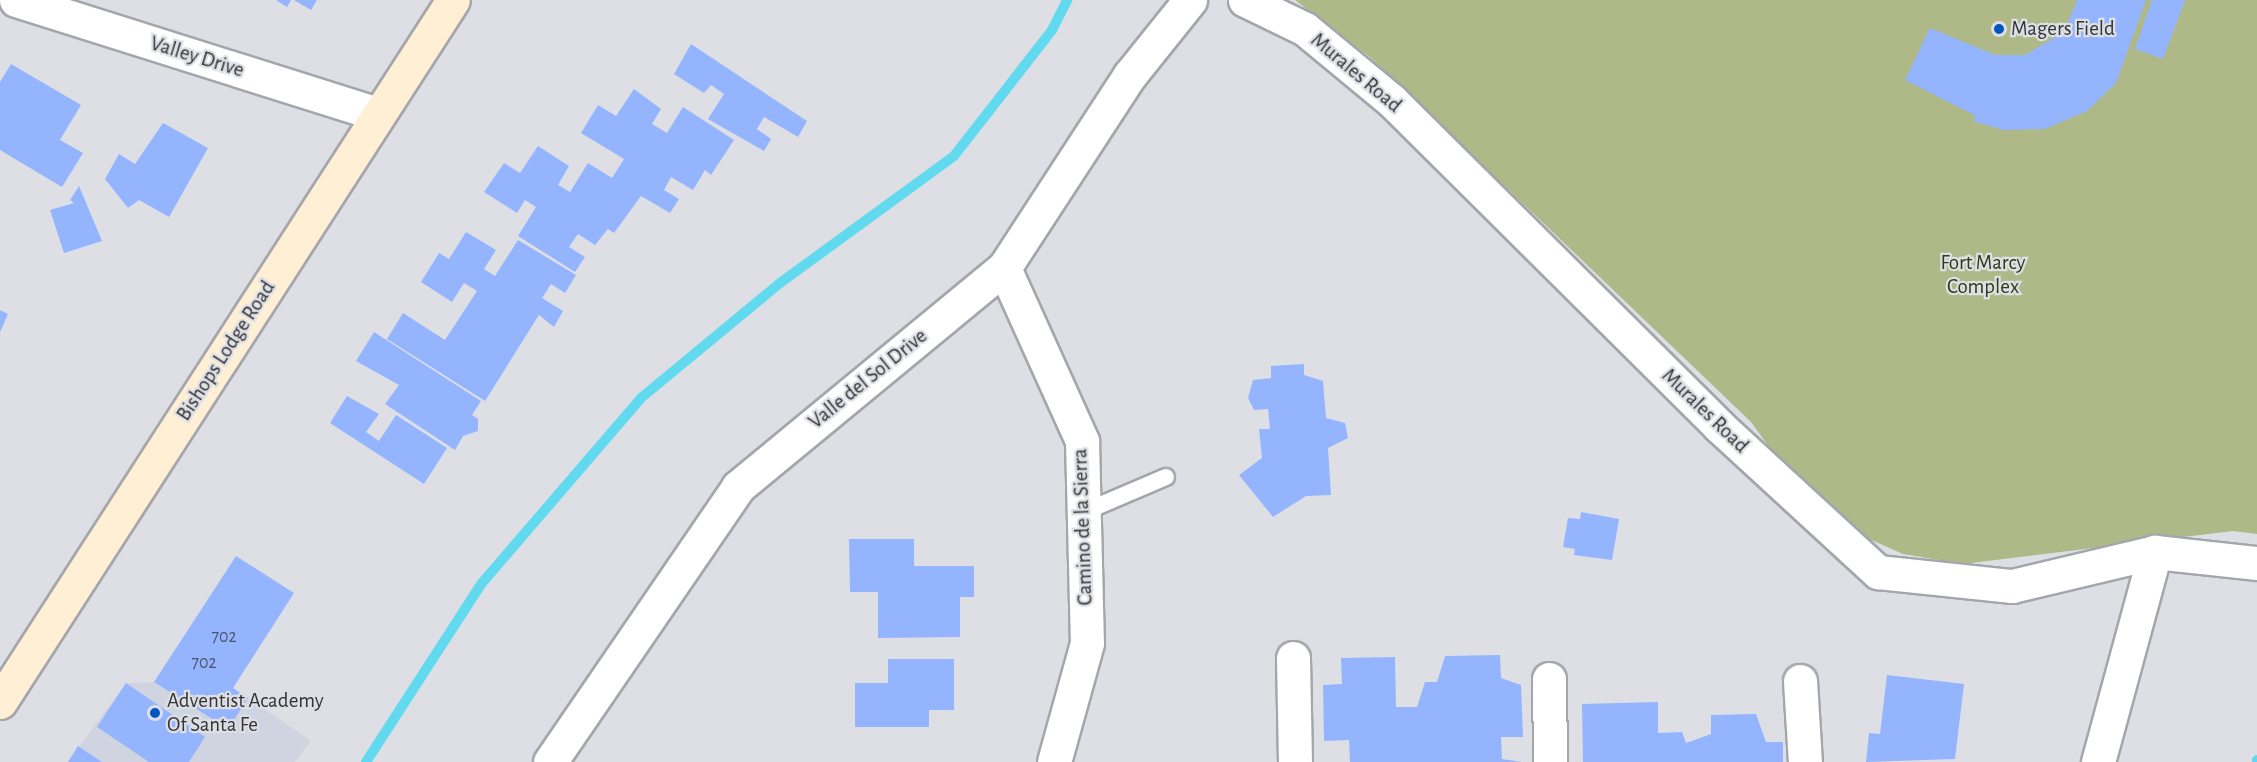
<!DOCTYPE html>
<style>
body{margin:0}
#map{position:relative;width:2257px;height:762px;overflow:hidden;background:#dddfe5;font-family:"Alegreya Sans",sans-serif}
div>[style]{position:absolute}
.built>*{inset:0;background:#cfd4e0}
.green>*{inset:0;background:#afb988}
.stream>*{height:10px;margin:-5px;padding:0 5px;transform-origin:5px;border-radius:5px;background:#61daef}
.building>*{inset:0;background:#94b5fe}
.roads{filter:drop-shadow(2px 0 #a4a6ab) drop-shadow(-2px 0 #a4a6ab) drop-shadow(0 2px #a4a6ab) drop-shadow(0 -2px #a4a6ab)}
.lane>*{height:16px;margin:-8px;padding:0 8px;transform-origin:8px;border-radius:8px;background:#fff}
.street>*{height:33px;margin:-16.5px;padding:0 16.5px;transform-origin:16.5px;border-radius:16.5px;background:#fff}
.secondary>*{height:33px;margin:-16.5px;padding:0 16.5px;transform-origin:16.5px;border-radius:16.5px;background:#feefd5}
.dots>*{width:16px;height:16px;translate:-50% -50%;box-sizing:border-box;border:3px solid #dddfe5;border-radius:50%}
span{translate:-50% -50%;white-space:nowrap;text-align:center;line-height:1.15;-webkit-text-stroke:4.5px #dddfe5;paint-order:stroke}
.number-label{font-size:18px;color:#4b5468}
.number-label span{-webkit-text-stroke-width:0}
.poi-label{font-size:21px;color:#333436}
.left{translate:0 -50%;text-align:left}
.street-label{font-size:21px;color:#333436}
.park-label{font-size:21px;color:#323813}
</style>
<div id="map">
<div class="built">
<div style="clip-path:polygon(154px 682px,228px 729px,248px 698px,311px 741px,295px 762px,68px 762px,126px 683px)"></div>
</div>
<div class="green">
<div style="clip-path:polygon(1295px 0,2257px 0,2257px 534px,2233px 531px,1963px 564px,1903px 554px,1851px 531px,1800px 490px,1751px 422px,1370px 57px)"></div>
</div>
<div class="stream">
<div style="left:366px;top:762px;width:213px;rotate:-57.1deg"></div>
<div style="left:482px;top:583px;width:244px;rotate:-49.3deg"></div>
<div style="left:641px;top:398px;width:180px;rotate:-39.6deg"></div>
<div style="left:780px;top:283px;width:215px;rotate:-36.1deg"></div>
<div style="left:954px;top:156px;width:160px;rotate:-52.1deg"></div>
<div style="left:1052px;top:30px;width:34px;rotate:-63deg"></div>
<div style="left:2257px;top:762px;width:2px;rotate:-90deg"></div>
</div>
<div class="building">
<div style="clip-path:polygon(276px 0,291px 0,287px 7px)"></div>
<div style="clip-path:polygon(294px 0,317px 0,311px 10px)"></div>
<div style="clip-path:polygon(2077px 0,2146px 0,2116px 83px,2087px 111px,2045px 129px,2003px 130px,1973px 121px,1976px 116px,1905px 80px,1930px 28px,1995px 55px,2025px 55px,2064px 32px)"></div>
<div style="clip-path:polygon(2152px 0,2185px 0,2163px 59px,2135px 49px)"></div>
<div style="clip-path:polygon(691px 44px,807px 121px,798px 137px,764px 117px,757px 129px,771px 139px,764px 151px,708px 119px,724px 94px,711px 85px,704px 93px,674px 74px)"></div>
<div style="clip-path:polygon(11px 64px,81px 105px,60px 140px,83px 153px,62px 187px,0 150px,0 82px)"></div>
<div style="clip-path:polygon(634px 89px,661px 109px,652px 124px,667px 133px,683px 107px,734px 140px,711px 175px,705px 170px,693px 190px,671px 177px,664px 190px,679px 199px,670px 213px,641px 196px,614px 233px,608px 229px,595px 245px,578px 234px,569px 247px,585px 257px,575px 272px,518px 236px,536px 207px,525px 200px,517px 213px,484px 192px,504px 163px,520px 173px,538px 146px,569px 166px,558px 185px,570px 192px,588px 163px,612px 178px,624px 159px,581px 133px,598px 105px,616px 116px)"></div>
<div style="clip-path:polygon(163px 123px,208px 148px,169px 217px,139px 200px,128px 208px,105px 179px,119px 154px,135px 164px)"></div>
<div style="clip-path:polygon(79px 186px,102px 241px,64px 253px,50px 210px,74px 203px,70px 200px)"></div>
<div style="clip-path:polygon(466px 232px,496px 250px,484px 269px,495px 276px,518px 240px,576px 275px,565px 293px,551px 284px,542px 298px,563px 311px,554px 327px,539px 315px,485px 401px,387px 339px,403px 313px,445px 340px,477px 291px,464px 283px,452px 302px,421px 282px,439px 253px,449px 259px)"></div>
<div style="clip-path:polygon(0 310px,8px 314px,0 332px)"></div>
<div style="clip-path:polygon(374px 332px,481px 401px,472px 415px,478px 419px,478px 431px,463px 436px,455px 450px,385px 404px,399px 385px,356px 361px)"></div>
<div style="clip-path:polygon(1304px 364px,1304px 375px,1323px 381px,1326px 418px,1345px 423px,1348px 438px,1328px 448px,1331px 495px,1306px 496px,1273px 517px,1239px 475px,1262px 458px,1259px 429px,1270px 429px,1268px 409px,1254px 410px,1248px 398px,1253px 380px,1271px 378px,1271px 366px)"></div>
<div style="clip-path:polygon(347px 396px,379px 414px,366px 432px,379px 441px,396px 415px,447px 448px,424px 484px,330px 423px)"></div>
<div style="clip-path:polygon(1581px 512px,1619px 519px,1612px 560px,1574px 555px,1575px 549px,1563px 547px,1568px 518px,1580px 519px)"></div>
<div style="clip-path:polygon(849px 539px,914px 539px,914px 566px,974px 566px,974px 597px,960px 597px,960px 637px,878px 638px,878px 592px,850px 592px)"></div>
<div style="clip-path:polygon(236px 556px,294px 593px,233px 688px,248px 698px,228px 729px,154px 682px)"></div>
<div style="clip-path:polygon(1500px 655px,1501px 678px,1521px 685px,1523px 737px,1501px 737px,1502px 759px,1522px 762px,1350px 762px,1349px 740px,1324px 741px,1323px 685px,1342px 684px,1341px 658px,1395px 657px,1396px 707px,1417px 707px,1425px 682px,1437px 682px,1445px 656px)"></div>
<div style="clip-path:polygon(888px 659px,954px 659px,954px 710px,929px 710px,929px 727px,855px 727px,855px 683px,888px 683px)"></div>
<div style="clip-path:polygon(1887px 675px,1964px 684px,1955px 759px,1866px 762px,1869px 733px,1880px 734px)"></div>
<div style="clip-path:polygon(126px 683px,205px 737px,189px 762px,149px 762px,97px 727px)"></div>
<div style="clip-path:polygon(1658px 702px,1658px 733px,1682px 732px,1686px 743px,1711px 734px,1711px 715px,1756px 714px,1766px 742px,1783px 742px,1783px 762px,1583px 762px,1582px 704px)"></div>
<div style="clip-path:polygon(78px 746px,102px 762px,68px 762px)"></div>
</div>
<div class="roads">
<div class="lane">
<div style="left:1084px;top:512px;width:89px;rotate:-23.1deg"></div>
</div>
<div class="street">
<div style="left:16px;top:0;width:380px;rotate:17.5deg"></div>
<div style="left:1245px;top:0;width:67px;rotate:25.8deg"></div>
<div style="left:1305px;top:29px;width:113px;rotate:39.6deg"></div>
<div style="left:1392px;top:101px;width:461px;rotate:44.8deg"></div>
<div style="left:1719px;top:426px;width:216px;rotate:42.6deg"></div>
<div style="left:1878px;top:572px;width:135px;rotate:6deg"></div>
<div style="left:2012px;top:586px;width:147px;rotate:-13.4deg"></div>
<div style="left:2155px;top:552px;width:103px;rotate:6.2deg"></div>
<div style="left:1004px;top:268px;width:190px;rotate:65.7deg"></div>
<div style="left:1082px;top:441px;width:202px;rotate:88.6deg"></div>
<div style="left:1087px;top:643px;width:123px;rotate:105.5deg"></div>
<div style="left:1293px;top:658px;width:104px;rotate:88.9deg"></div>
<div style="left:1549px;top:679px;width:83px;rotate:89.3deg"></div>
<div style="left:1800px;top:681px;width:81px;rotate:86.5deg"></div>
<div style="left:550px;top:762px;width:333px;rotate:-55.6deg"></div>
<div style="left:738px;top:487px;width:345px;rotate:-39.5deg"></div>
<div style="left:1004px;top:268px;width:230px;rotate:-56.9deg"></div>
<div style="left:1130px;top:75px;width:96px;rotate:-51.3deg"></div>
<div style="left:2098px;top:762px;width:218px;rotate:-74.8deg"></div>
</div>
<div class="secondary">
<div style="left:0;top:702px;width:835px;rotate:-57.17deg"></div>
</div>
</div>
<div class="dots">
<div style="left:1999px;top:29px;background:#0056bf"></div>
<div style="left:155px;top:713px;background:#0056bf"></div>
</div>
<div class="number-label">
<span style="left:224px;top:637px">702</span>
<span style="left:204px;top:663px">702</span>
</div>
<div class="poi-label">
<span class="left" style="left:2011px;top:29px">Magers Field</span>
<span class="left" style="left:167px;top:713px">Adventist Academy<br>Of Santa Fe</span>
</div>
<div class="street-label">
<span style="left:197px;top:57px;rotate:17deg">Valley Drive</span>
<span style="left:1356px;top:73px;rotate:40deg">Murales Road</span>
<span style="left:226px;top:351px;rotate:-57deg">Bishops Lodge Road</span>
<span style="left:868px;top:379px;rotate:-39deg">Valle del Sol Drive</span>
<span style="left:1705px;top:411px;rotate:44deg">Murales Road</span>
<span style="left:1083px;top:527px;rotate:-92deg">Camino de la Sierra</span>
</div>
<div class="park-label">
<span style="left:1983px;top:275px">Fort Marcy<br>Complex</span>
</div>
</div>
